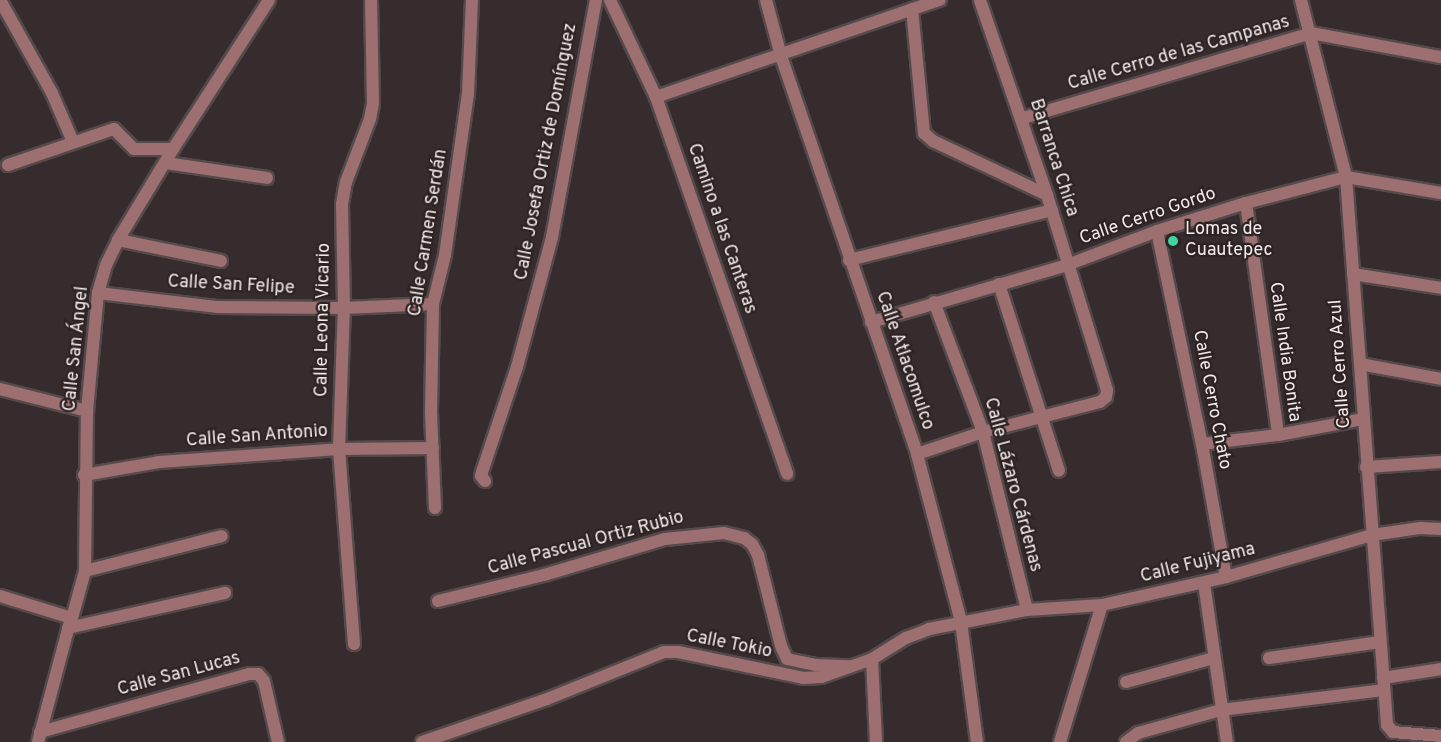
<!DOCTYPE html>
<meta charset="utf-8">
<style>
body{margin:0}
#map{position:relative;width:1441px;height:742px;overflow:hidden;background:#372c2d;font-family:Overpass,sans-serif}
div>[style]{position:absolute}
.roads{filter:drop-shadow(2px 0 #554a4b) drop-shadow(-2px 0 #554a4b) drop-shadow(0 2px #554a4b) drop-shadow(0 -2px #554a4b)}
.minor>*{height:12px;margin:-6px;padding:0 6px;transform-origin:6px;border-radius:6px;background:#9e6f71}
.tertiary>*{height:12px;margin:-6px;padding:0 6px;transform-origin:6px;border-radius:6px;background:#9e6f71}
.dots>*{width:16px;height:16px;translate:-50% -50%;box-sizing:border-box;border:3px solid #2d2323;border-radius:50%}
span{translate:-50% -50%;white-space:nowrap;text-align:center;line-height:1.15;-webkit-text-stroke:4.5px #2d2323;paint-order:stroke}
.street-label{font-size:18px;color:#f2eaeb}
.poi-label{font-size:18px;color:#f2eaeb}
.left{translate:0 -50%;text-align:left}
</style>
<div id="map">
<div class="roads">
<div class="minor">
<div style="left:0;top:0;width:107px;rotate:60.8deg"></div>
<div style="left:52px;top:93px;width:53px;rotate:66.8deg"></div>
<div style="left:610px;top:0;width:107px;rotate:64.6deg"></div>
<div style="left:656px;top:97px;width:399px;rotate:70.8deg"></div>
<div style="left:766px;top:0;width:58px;rotate:75deg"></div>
<div style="left:781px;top:56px;width:421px;rotate:71.1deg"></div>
<div style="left:917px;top:454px;width:174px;rotate:75.3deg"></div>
<div style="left:961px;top:622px;width:121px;rotate:82.4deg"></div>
<div style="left:1301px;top:0;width:183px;rotate:75.7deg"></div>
<div style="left:1346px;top:177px;width:550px;rotate:85.72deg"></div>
<div style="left:1387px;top:725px;width:9px;rotate:49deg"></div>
<div style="left:1393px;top:732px;width:48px;rotate:4.8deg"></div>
<div style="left:912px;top:9px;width:125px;rotate:84.5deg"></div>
<div style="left:924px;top:133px;width:12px;rotate:42deg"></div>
<div style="left:933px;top:141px;width:126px;rotate:25.3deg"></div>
<div style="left:656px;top:97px;width:300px;rotate:-18.9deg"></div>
<div style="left:1023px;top:118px;width:300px;rotate:-16.4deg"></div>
<div style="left:1311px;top:33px;width:132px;rotate:10.5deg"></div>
<div style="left:166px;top:163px;width:102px;rotate:8.4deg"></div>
<div style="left:8px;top:165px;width:112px;rotate:-18.8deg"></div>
<div style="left:114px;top:129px;width:28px;rotate:45deg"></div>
<div style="left:134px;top:149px;width:39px"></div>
<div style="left:1246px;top:203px;width:234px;rotate:82.1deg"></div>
<div style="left:1157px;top:231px;width:218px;rotate:78.1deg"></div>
<div style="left:1202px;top:444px;width:135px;rotate:79.8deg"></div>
<div style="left:118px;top:240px;width:105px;rotate:11.5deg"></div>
<div style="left:849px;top:260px;width:209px;rotate:-13.8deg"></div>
<div style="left:1353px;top:274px;width:89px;rotate:9deg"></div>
<div style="left:999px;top:284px;width:196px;rotate:72.2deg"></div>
<div style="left:98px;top:293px;width:121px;rotate:6.7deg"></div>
<div style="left:218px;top:307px;width:126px;rotate:0.5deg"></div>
<div style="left:344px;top:308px;width:89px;rotate:-2.6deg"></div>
<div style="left:934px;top:302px;width:139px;rotate:69.3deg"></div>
<div style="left:983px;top:432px;width:183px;rotate:76.1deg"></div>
<div style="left:871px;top:322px;width:204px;rotate:-16.2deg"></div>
<div style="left:1067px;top:265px;width:96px;rotate:-20.7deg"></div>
<div style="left:1157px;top:231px;width:93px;rotate:-17.5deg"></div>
<div style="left:1246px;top:203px;width:103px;rotate:-14.6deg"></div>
<div style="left:1346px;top:177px;width:96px;rotate:9.6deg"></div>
<div style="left:1360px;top:364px;width:82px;rotate:10.5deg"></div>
<div style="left:0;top:389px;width:90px;rotate:14.2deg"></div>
<div style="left:1202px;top:444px;width:77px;rotate:-6.8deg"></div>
<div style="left:1278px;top:435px;width:86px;rotate:-10.7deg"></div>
<div style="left:917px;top:454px;width:70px;rotate:-18.4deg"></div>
<div style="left:983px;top:432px;width:121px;rotate:-14.4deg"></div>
<div style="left:1100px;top:402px;width:8px;rotate:-40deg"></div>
<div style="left:1106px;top:397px;width:7px;rotate:-82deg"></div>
<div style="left:1107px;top:390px;width:204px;rotate:-107.1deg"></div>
<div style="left:1047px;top:195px;width:206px;rotate:-109deg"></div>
<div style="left:1366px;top:467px;width:75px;rotate:-3.8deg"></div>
<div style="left:84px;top:475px;width:76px;rotate:-9.8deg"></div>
<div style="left:159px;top:462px;width:180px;rotate:-4.1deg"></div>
<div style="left:339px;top:449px;width:94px;rotate:-0.6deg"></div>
<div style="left:485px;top:481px;width:6px;rotate:-129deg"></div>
<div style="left:481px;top:476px;width:4px;rotate:-76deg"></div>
<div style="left:482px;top:472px;width:111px;rotate:-71.6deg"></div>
<div style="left:517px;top:367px;width:135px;rotate:-74.9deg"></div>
<div style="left:552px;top:237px;width:241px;rotate:-79.5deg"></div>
<div style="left:435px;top:508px;width:97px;rotate:-92.4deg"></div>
<div style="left:431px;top:411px;width:107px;rotate:-88.9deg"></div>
<div style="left:433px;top:304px;width:50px;rotate:-76.2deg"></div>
<div style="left:445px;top:255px;width:163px;rotate:-81.9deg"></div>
<div style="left:468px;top:94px;width:94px;rotate:-87.6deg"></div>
<div style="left:85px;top:571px;width:141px;rotate:-14.3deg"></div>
<div style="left:1204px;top:583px;width:161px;rotate:81.8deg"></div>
<div style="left:438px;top:601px;width:109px;rotate:-13.8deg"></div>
<div style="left:544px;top:575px;width:126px;rotate:-16.6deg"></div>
<div style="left:665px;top:539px;width:59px;rotate:-5.8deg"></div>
<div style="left:724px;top:533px;width:21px;rotate:14deg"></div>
<div style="left:744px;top:538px;width:10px;rotate:37deg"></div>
<div style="left:752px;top:544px;width:13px;rotate:61deg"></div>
<div style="left:758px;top:555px;width:94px;rotate:75.8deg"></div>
<div style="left:781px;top:646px;width:14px;rotate:65deg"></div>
<div style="left:787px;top:659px;width:30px;rotate:12deg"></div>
<div style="left:816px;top:665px;width:33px;rotate:2deg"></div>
<div style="left:68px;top:628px;width:161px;rotate:-12.6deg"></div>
<div style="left:354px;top:644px;width:196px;rotate:-94.4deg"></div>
<div style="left:339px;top:449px;width:141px;rotate:-88deg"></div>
<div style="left:344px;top:308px;width:104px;rotate:-91.1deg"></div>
<div style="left:342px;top:204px;width:22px;rotate:-80deg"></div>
<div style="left:346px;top:182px;width:67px;rotate:-69.1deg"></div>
<div style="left:370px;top:119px;width:16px;rotate:-79deg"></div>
<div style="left:373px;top:103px;width:103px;rotate:-91.1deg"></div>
<div style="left:1269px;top:658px;width:112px;rotate:-8.2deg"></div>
<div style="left:872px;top:659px;width:83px;rotate:87.2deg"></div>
<div style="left:1383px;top:678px;width:59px;rotate:-8.8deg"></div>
<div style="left:1126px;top:682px;width:91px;rotate:-15.3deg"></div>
<div style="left:40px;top:732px;width:217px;rotate:-15.5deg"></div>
<div style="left:249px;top:674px;width:9px"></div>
<div style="left:258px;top:674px;width:9px;rotate:49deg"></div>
<div style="left:264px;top:681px;width:63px;rotate:77.1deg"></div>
<div style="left:38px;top:742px;width:124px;rotate:-75.1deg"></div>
<div style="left:1060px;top:742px;width:143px;rotate:-73deg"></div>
<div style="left:1126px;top:742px;width:15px;rotate:-37deg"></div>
<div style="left:1138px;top:733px;width:86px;rotate:-15.5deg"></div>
<div style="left:1221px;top:710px;width:163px;rotate:-7deg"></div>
</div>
<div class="tertiary">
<div style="left:0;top:596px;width:75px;rotate:17deg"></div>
<div style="left:72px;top:618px;width:49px;rotate:-74.5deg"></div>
<div style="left:85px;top:571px;width:160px;rotate:-89.3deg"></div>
<div style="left:87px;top:411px;width:119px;rotate:-84.7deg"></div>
<div style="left:98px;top:293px;width:29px;rotate:-74deg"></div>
<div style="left:106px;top:265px;width:28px;rotate:-64deg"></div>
<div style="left:118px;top:240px;width:106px;rotate:-58.9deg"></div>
<div style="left:173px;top:149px;width:177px;rotate:-57.2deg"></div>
<div style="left:422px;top:742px;width:132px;rotate:-19deg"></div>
<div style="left:547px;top:699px;width:126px;rotate:-21.9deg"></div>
<div style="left:664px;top:652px;width:14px"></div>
<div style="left:678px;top:652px;width:128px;rotate:11.7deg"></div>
<div style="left:803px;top:678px;width:18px;rotate:-3deg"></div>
<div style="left:821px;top:677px;width:54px;rotate:-19.4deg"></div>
<div style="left:872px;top:659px;width:40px;rotate:-32deg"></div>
<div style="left:906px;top:638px;width:25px;rotate:-21deg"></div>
<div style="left:929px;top:629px;width:100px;rotate:-11deg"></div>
<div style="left:1027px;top:610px;width:75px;rotate:-3.8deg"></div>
<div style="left:1102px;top:605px;width:127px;rotate:-12.7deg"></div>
<div style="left:1226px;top:577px;width:152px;rotate:-16deg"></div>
<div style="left:1372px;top:535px;width:49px;rotate:-8.3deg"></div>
<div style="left:1420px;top:528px;width:21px;rotate:3deg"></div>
</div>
</div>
<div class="dots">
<div style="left:1173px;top:241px;background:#41d4a1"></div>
</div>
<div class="street-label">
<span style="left:1179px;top:54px;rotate:-16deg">Calle Cerro de las Campanas</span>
<span style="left:547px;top:152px;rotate:-79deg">Calle Josefa Ortiz de Domínguez</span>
<span style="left:1053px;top:158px;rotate:72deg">Barranca Chica</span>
<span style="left:1148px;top:217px;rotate:-19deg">Calle Cerro Gordo</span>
<span style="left:721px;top:229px;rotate:71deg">Camino a las Canteras</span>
<span style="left:429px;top:233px;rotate:-81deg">Calle Carmen Serdán</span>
<span style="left:231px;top:286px;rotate:3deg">Calle San Felipe</span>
<span style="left:324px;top:320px;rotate:-89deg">Calle Leona Vicario</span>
<span style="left:77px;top:349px;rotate:-84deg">Calle San Ángel</span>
<span style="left:1284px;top:352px;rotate:82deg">Calle India Bonita</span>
<span style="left:904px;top:361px;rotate:71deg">Calle Atlacomulco</span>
<span style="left:1341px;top:364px;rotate:-94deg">Calle Cerro Azul</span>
<span style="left:1211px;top:400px;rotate:79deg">Calle Cerro Chato</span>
<span style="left:257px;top:437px;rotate:-4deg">Calle San Antonio</span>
<span style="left:1012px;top:485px;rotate:75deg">Calle Lázaro Cárdenas</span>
<span style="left:586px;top:544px;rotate:-15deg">Calle Pascual Ortiz Rubio</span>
<span style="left:1198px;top:564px;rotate:-14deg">Calle Fujiyama</span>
<span style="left:729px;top:645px;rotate:11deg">Calle Tokio</span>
<span style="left:179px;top:675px;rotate:-15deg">Calle San Lucas</span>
</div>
<div class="poi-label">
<span class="left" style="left:1185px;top:241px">Lomas de<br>Cuautepec</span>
</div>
</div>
